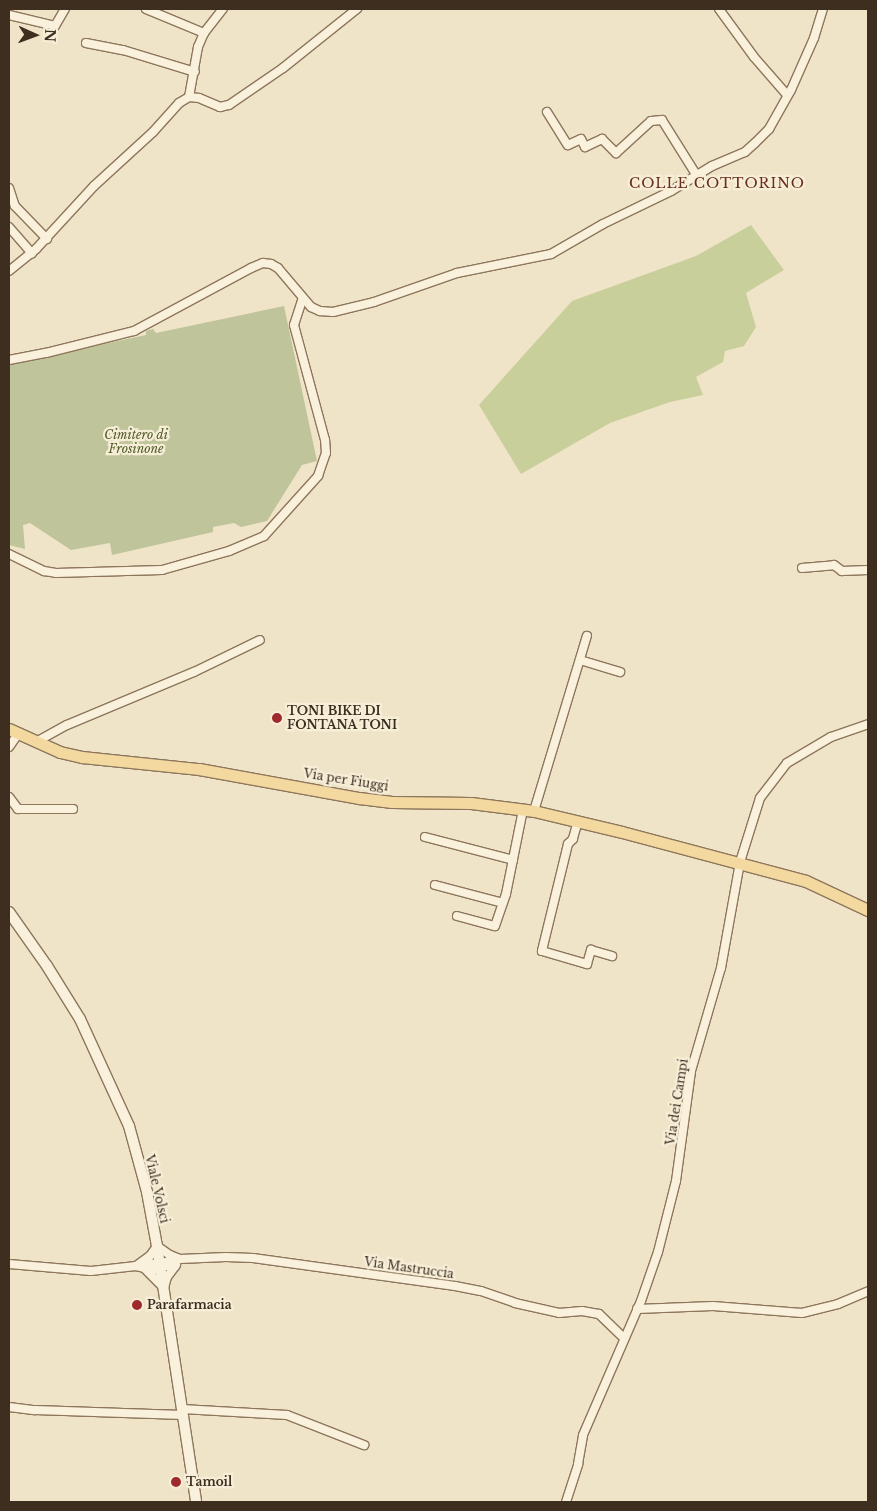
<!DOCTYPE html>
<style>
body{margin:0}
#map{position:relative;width:877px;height:1511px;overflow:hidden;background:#f0e4c8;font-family:"Libre Baskerville",serif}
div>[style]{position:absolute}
.green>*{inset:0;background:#c9cf9b}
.cemetery>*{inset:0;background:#bfc49a}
.roads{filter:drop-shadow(1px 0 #8d765c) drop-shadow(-1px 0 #8d765c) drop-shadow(0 1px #8d765c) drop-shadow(0 -1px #8d765c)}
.street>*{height:8px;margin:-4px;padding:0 4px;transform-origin:4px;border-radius:4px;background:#faf1dc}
.secondary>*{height:10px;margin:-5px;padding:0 5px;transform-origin:5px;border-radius:5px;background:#faf1dc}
.primary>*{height:11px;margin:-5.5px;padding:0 5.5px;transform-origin:5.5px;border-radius:5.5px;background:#f3d9a0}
.dots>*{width:14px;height:14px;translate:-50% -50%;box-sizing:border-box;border:2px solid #f7eed8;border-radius:50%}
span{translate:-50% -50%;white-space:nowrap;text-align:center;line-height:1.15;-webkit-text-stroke:4.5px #f7eed8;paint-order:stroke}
.park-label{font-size:12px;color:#4d5a26;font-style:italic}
.poi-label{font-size:12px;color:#3d2e20;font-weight:700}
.left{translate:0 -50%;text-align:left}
.street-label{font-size:12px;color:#3d2e20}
.neighbourhood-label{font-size:14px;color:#6b2e1e;letter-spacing:1px}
.frame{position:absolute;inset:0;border:10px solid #3d2e20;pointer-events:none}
.north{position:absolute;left:10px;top:10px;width:50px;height:50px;-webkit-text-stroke:4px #f7eed8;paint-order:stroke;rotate:92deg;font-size:14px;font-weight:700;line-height:20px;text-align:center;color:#3d2e20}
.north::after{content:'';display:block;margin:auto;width:18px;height:22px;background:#3d2e20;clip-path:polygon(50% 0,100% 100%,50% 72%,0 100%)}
</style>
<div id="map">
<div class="green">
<div style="clip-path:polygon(751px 225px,784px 270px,746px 293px,756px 327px,744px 346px,725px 351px,723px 362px,696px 377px,703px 395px,670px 402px,610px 423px,521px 474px,479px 405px,572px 301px,696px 256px)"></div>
</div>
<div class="cemetery">
<div style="clip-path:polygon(284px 306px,317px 461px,302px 465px,267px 521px,241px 527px,234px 523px,213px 527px,213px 532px,112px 555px,110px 543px,71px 550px,30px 523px,23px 525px,25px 549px,9px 545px,9px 364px,146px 335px,146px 331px,153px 329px,156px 333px)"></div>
</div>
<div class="roads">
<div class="street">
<div style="left:146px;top:9px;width:63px;rotate:22.5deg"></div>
<div style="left:719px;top:9px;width:59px;rotate:53.9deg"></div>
<div style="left:754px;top:57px;width:50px;rotate:49deg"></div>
<div style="left:9px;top:15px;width:47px;rotate:13.4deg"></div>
<div style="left:55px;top:26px;width:20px;rotate:-60deg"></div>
<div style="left:86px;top:43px;width:38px;rotate:11deg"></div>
<div style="left:123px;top:50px;width:75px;rotate:17deg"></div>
<div style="left:189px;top:97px;width:51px;rotate:-79.8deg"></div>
<div style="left:198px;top:47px;width:15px;rotate:-67deg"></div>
<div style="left:204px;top:33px;width:31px;rotate:-52deg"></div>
<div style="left:547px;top:112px;width:39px;rotate:58deg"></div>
<div style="left:568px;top:145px;width:14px;rotate:-25deg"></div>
<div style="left:581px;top:139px;width:9px;rotate:63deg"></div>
<div style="left:585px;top:147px;width:19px;rotate:-25deg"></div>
<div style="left:602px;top:139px;width:20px;rotate:45deg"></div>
<div style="left:616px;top:153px;width:47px;rotate:-42.4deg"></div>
<div style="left:651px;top:121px;width:11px;rotate:-5deg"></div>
<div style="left:662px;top:120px;width:66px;rotate:58deg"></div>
<div style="left:9px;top:188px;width:19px;rotate:72deg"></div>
<div style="left:15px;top:206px;width:46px;rotate:45.9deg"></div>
<div style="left:9px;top:227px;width:35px;rotate:49deg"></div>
<div style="left:9px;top:271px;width:35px;rotate:-39deg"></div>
<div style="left:36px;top:249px;width:86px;rotate:-47.4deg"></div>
<div style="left:94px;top:186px;width:80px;rotate:-42.5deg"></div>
<div style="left:153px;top:132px;width:39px;rotate:-48deg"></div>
<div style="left:179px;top:103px;width:12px;rotate:-31deg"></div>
<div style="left:189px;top:97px;width:10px;rotate:6deg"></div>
<div style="left:199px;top:98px;width:23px;rotate:23deg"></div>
<div style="left:220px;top:107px;width:9px;rotate:-13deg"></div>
<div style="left:229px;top:105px;width:65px;rotate:-34.4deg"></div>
<div style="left:283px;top:68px;width:95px;rotate:-38.6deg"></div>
<div style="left:9px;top:360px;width:38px;rotate:-11deg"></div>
<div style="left:46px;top:353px;width:91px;rotate:-14deg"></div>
<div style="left:134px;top:331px;width:133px;rotate:-28.3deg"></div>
<div style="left:251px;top:268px;width:13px;rotate:-23deg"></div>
<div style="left:263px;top:263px;width:8px;rotate:7deg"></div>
<div style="left:271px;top:264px;width:8px;rotate:30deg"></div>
<div style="left:278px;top:268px;width:51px;rotate:49.8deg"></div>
<div style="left:311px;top:307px;width:10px;rotate:24deg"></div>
<div style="left:320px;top:311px;width:13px;rotate:4deg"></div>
<div style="left:333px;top:312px;width:42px;rotate:-13.7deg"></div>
<div style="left:374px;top:302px;width:88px;rotate:-19.3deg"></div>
<div style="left:457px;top:273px;width:96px;rotate:-11.4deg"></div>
<div style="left:551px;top:254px;width:60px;rotate:-30deg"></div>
<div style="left:603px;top:224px;width:76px;rotate:-25.9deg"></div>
<div style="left:671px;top:191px;width:48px;rotate:-31.4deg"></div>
<div style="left:712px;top:166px;width:36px;rotate:-23deg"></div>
<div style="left:745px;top:152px;width:13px;rotate:-42deg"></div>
<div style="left:755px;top:143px;width:20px;rotate:-45deg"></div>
<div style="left:769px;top:129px;width:45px;rotate:-60.6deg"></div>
<div style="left:791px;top:90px;width:57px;rotate:-66.1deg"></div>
<div style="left:814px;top:38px;width:30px;rotate:-73deg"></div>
<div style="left:9px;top:554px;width:39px;rotate:26deg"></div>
<div style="left:44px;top:571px;width:12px;rotate:9deg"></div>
<div style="left:56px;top:573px;width:106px;rotate:-1.6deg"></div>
<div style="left:162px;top:570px;width:70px;rotate:-15.8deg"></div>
<div style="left:229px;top:551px;width:38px;rotate:-23deg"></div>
<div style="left:264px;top:536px;width:81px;rotate:-48deg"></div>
<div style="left:318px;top:476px;width:24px;rotate:-71deg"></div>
<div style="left:326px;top:453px;width:13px;rotate:-94deg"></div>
<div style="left:325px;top:440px;width:119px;rotate:-105.1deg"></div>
<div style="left:294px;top:325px;width:28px;rotate:-72deg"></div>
<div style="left:802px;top:568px;width:32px;rotate:-5deg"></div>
<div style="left:834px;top:565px;width:10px;rotate:37deg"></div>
<div style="left:842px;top:571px;width:26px;rotate:-2deg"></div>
<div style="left:580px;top:660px;width:42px;rotate:16.7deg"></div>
<div style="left:36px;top:742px;width:35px;rotate:-29deg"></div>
<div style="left:67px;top:725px;width:138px;rotate:-22.7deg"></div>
<div style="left:194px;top:672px;width:73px;rotate:-25.9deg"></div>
<div style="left:9px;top:747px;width:16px;rotate:-55deg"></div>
<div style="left:9px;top:797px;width:15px;rotate:53deg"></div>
<div style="left:18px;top:809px;width:55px"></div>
<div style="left:534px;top:811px;width:183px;rotate:-73.2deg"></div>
<div style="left:578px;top:821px;width:19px;rotate:106deg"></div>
<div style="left:573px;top:839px;width:7px;rotate:135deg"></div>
<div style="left:568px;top:844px;width:110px;rotate:103.7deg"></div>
<div style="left:542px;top:951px;width:47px;rotate:16.1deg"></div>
<div style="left:587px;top:964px;width:15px;rotate:-74deg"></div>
<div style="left:591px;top:950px;width:22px;rotate:16deg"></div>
<div style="left:425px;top:837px;width:91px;rotate:14.6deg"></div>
<div style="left:435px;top:885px;width:70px;rotate:14.8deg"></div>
<div style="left:457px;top:916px;width:39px;rotate:15deg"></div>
<div style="left:495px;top:926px;width:34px;rotate:-71deg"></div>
<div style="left:506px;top:894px;width:86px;rotate:-78.6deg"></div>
<div style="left:143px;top:1263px;width:17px;rotate:3deg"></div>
<div style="left:160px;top:1264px;width:18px;rotate:-19deg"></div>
<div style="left:9px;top:1264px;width:82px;rotate:4.9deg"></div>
<div style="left:91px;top:1271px;width:45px;rotate:-6.3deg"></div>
<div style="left:136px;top:1266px;width:17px;rotate:-36deg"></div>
<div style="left:150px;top:1256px;width:12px;rotate:-55deg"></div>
<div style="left:157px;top:1246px;width:16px;rotate:35deg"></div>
<div style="left:170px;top:1255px;width:11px;rotate:22deg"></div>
<div style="left:180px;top:1259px;width:46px;rotate:-2.5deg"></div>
<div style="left:226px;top:1257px;width:27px;rotate:2deg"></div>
<div style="left:253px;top:1258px;width:204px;rotate:7.9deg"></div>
<div style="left:455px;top:1286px;width:26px;rotate:11deg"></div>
<div style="left:481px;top:1291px;width:36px;rotate:19deg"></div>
<div style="left:515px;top:1303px;width:45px;rotate:12.8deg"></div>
<div style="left:559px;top:1313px;width:23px;rotate:-5deg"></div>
<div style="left:582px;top:1311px;width:17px;rotate:10deg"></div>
<div style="left:599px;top:1314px;width:35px;rotate:44deg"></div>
<div style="left:136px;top:1266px;width:18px;rotate:13deg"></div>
<div style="left:154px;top:1270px;width:7px;rotate:-34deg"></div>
<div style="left:160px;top:1266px;width:15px"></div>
<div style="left:145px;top:1269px;width:25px;rotate:45deg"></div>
<div style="left:164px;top:1288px;width:11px;rotate:-75deg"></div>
<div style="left:167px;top:1277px;width:15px;rotate:-53deg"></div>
<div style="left:637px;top:1309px;width:76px;rotate:-2.3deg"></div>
<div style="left:713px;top:1306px;width:89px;rotate:4.5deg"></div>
<div style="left:802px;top:1313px;width:37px;rotate:-14deg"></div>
<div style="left:838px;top:1304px;width:33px;rotate:-23deg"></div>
<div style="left:9px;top:1407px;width:26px;rotate:7deg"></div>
<div style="left:35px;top:1410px;width:148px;rotate:1.9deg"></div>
<div style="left:182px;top:1409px;width:105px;rotate:3.3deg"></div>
<div style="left:287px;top:1415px;width:83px;rotate:21.3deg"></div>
<div style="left:566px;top:1502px;width:40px;rotate:-72deg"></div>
<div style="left:578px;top:1464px;width:29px;rotate:-80deg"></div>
<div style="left:583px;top:1435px;width:146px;rotate:-66.6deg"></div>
<div style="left:641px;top:1301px;width:52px;rotate:-70.9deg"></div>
<div style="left:658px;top:1252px;width:73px;rotate:-75.8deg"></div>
<div style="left:676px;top:1181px;width:111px;rotate:-82.2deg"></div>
<div style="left:691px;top:1071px;width:107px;rotate:-73.8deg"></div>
<div style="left:721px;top:968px;width:108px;rotate:-79.8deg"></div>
<div style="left:740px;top:862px;width:67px;rotate:-72.6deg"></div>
<div style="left:760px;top:798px;width:44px;rotate:-52.4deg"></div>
<div style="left:787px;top:763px;width:51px;rotate:-30.6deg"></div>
<div style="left:831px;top:737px;width:39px;rotate:-19deg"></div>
</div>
<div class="secondary">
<div style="left:9px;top:912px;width:66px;rotate:54.9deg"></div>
<div style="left:47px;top:966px;width:62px;rotate:58.1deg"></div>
<div style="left:80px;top:1019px;width:118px;rotate:65.4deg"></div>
<div style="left:129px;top:1126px;width:68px;rotate:74.7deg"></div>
<div style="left:147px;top:1192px;width:55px;rotate:79.5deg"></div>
<div style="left:157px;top:1246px;width:259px;rotate:81.3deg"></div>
</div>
<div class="primary">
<div style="left:9px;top:729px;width:56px;rotate:24.3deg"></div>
<div style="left:60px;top:752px;width:23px;rotate:13deg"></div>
<div style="left:82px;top:757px;width:118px;rotate:5.9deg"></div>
<div style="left:199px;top:769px;width:163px;rotate:10.3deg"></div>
<div style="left:359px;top:798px;width:33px;rotate:7deg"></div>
<div style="left:392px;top:802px;width:79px;rotate:0.7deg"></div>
<div style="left:471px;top:803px;width:64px;rotate:7.2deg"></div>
<div style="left:534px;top:811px;width:90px;rotate:13.4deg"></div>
<div style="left:622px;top:832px;width:190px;rotate:14.9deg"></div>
<div style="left:806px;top:881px;width:68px;rotate:25.1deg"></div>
</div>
</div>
<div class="dots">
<div style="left:277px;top:718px;background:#9e2a2b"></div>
<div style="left:137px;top:1305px;background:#9e2a2b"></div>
<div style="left:176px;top:1482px;background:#9e2a2b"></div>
</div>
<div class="park-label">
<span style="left:136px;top:442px">Cimitero di<br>Frosinone</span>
</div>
<div class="poi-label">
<span class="left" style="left:287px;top:718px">TONI BIKE DI<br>FONTANA TONI</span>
<span class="left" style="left:147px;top:1305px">Parafarmacia</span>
<span class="left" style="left:186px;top:1482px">Tamoil</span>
</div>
<div class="street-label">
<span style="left:346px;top:780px;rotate:9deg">Via per Fiuggi</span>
<span style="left:677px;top:1102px;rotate:-81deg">Via dei Campi</span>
<span style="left:157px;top:1189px;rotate:77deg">Viale Volsci</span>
<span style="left:409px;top:1268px;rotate:8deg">Via Mastruccia</span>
</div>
<div class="neighbourhood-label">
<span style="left:717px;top:183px">COLLE COTTORINO</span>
</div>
<div class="frame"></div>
<div class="north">N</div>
</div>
